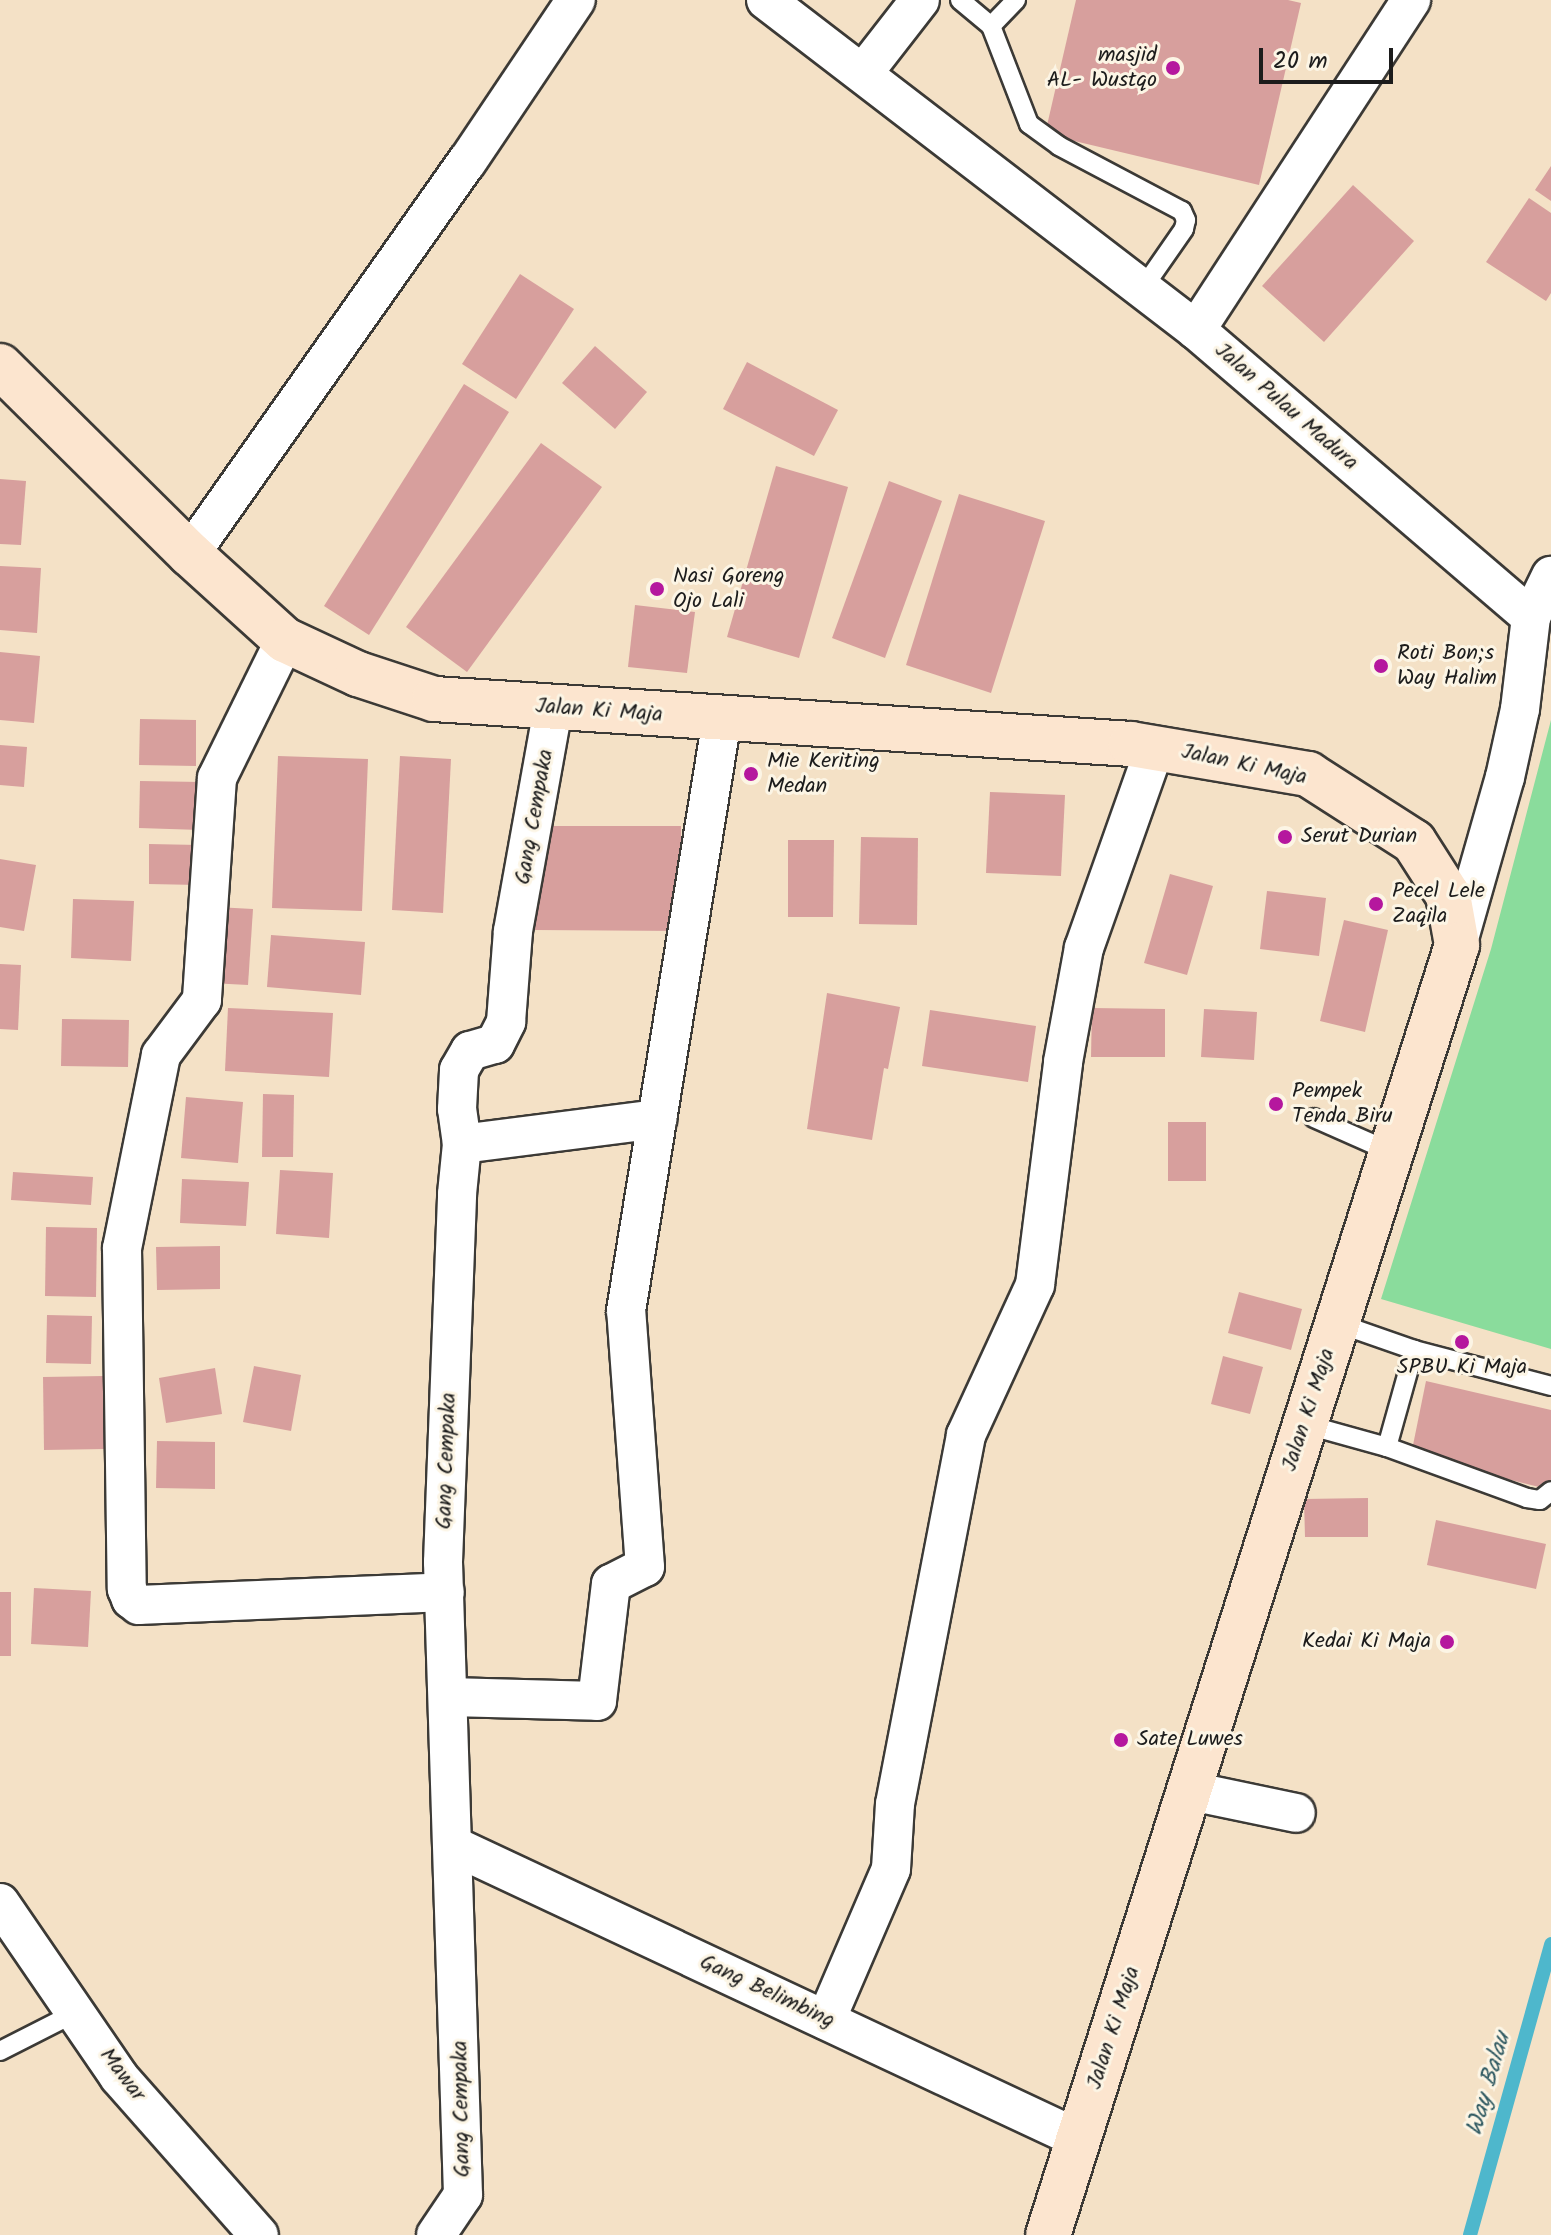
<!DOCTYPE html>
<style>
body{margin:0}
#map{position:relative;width:1551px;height:2235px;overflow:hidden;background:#f4e1c6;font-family:Kalam,sans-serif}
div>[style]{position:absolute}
.green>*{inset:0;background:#8adc9c}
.stream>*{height:14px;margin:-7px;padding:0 7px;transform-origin:7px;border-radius:7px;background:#4eb7cc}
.building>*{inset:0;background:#d79f9d}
.roads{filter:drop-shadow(2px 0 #3c3a36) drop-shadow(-2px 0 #3c3a36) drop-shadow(0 2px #3c3a36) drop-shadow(0 -2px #3c3a36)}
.service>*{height:18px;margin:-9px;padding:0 9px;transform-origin:9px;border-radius:9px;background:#fff}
.minor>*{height:38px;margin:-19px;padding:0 19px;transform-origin:19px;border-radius:19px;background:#fff}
.secondary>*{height:44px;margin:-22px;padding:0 22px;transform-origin:22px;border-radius:22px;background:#fce5cf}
.dots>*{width:22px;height:22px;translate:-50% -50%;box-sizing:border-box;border:4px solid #fcf5e5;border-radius:50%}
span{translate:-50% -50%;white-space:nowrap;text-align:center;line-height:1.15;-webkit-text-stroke:6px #fcf5e5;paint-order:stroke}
.poi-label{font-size:22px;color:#1c1c1c}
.right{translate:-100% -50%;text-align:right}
.left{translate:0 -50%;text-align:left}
.street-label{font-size:22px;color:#1c1c1c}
.water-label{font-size:24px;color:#305a62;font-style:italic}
.scale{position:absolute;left:1259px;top:48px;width:134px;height:36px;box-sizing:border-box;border:4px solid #1c1c1c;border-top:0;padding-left:10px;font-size:24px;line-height:28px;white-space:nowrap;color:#1c1c1c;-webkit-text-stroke:6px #fcf5e5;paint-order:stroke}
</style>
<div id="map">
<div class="green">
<div style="clip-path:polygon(1551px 720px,1551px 1349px,1381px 1299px,1491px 949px)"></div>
</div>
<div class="stream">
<div style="left:1470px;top:2235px;width:302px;rotate:-74.4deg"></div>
</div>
<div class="building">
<div style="clip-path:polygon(1076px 0,1288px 0,1301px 3px,1259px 185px,1045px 134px)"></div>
<div style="clip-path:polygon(1551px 166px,1551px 201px,1535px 190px)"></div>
<div style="clip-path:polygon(1353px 185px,1414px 241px,1324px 342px,1262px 286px)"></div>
<div style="clip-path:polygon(1529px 198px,1551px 213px,1551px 293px,1546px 301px,1486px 262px)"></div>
<div style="clip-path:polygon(520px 274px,574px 309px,516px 399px,462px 364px)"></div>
<div style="clip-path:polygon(595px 346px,647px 392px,615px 429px,562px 383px)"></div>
<div style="clip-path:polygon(747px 362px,838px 410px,814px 456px,723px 409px)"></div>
<div style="clip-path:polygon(464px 384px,509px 412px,369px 635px,324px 606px)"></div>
<div style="clip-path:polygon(541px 443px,602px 487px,467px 672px,406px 627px)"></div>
<div style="clip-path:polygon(776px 466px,848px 487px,799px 658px,727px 637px)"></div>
<div style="clip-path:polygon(0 479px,26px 481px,21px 545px,0 544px)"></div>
<div style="clip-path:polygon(889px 481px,942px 501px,885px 658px,832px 638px)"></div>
<div style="clip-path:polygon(959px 494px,1045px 521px,991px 693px,906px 665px)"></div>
<div style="clip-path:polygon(0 566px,41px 568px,37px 633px,0 630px)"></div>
<div style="clip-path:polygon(635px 605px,695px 612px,687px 673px,628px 667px)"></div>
<div style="clip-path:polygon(0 652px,40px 656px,34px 723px,0 720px)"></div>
<div style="clip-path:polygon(140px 719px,196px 720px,196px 766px,139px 765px)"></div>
<div style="clip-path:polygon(0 745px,27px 747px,24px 787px,0 785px)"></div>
<div style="clip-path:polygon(278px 756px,368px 759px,362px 911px,272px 908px)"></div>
<div style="clip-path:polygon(400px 756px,451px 759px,443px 913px,392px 910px)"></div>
<div style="clip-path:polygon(140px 781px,201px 782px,200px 830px,139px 828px)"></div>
<div style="clip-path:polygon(990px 792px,1065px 795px,1061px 876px,986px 873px)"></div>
<div style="clip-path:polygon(535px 826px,681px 826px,681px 931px,535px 930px)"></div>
<div style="clip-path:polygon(861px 837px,918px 838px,917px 925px,859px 924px)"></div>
<div style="clip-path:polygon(788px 840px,834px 840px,833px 917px,788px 917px)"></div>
<div style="clip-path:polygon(149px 844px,199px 845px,198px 885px,149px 884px)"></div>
<div style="clip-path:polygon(0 859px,36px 865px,24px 931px,0 927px)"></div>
<div style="clip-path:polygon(1170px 874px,1213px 886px,1187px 975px,1144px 963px)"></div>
<div style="clip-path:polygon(1267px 891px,1326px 898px,1319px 956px,1260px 949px)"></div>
<div style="clip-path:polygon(73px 899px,134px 901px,131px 961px,71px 958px)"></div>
<div style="clip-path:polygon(216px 907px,253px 909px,248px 985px,210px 983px)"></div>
<div style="clip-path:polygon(1344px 920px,1388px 930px,1365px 1032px,1320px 1021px)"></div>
<div style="clip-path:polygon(271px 935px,365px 942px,361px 995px,267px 987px)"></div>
<div style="clip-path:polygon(0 964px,21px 965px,18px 1030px,0 1029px)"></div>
<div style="clip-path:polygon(827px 993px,900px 1007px,888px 1069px,884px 1068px,872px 1140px,807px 1129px)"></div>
<div style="clip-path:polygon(228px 1008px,333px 1013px,329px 1077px,225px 1071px)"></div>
<div style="clip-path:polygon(1092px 1008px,1165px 1009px,1165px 1057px,1091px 1057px)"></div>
<div style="clip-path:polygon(1204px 1009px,1257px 1012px,1254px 1060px,1201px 1057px)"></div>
<div style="clip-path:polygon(930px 1010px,1036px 1026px,1028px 1082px,922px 1066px)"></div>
<div style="clip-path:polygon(62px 1019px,129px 1020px,128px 1067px,61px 1066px)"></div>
<div style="clip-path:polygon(263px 1094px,294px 1095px,293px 1157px,262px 1157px)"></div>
<div style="clip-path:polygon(186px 1097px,243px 1102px,238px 1163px,181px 1158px)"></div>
<div style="clip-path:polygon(1168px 1122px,1206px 1122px,1206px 1181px,1168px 1181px)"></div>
<div style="clip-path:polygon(280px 1170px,333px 1173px,329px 1238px,276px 1234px)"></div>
<div style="clip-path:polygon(13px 1172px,93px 1177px,91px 1205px,11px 1200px)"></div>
<div style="clip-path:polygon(182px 1179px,249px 1182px,246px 1226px,180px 1223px)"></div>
<div style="clip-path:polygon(46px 1227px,97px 1228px,96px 1297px,45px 1296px)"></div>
<div style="clip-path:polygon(220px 1246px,220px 1289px,157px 1290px,156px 1247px)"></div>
<div style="clip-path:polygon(1239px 1292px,1302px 1309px,1291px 1350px,1228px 1333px)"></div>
<div style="clip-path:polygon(47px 1315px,92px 1316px,91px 1364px,46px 1363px)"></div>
<div style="clip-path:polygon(1223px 1356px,1263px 1367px,1250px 1414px,1211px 1404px)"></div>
<div style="clip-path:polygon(254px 1366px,301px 1375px,291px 1431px,243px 1422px)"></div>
<div style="clip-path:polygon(215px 1368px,222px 1414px,166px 1423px,159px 1378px)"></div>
<div style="clip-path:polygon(104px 1376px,105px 1449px,44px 1450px,43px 1377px)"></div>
<div style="clip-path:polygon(1426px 1381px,1551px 1410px,1551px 1490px,1411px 1455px)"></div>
<div style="clip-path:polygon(157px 1441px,215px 1442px,215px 1489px,156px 1488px)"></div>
<div style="clip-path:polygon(1368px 1498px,1368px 1537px,1305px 1537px,1304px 1499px)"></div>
<div style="clip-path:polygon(1436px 1520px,1546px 1544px,1536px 1589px,1427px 1565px)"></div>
<div style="clip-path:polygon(34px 1588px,91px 1591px,88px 1647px,31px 1644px)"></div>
<div style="clip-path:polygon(0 1592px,11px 1592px,11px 1656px,0 1656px)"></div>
</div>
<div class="roads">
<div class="service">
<div style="left:960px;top:0;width:40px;rotate:40deg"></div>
<div style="left:991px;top:26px;width:36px;rotate:-46deg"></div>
<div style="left:991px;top:26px;width:105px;rotate:68.8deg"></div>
<div style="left:1029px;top:124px;width:37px;rotate:36deg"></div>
<div style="left:1059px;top:146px;width:139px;rotate:27.9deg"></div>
<div style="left:1182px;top:211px;width:10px;rotate:66deg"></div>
<div style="left:1186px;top:220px;width:9px;rotate:103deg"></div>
<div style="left:1184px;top:229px;width:72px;rotate:124.8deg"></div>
<div style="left:1314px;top:1118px;width:84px;rotate:23.8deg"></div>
<div style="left:1337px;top:1323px;width:82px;rotate:19.3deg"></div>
<div style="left:1414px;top:1350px;width:142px;rotate:14.7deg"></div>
<div style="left:1304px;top:1424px;width:86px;rotate:15.5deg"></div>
<div style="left:1387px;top:1447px;width:149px;rotate:20deg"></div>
<div style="left:1527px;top:1498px;width:13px;rotate:9deg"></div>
<div style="left:1540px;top:1500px;width:14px;rotate:-39deg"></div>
<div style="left:1387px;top:1447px;width:101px;rotate:-74.4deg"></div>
<div style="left:0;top:2051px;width:86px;rotate:-26.9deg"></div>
</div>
<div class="minor">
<div style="left:766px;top:0;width:542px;rotate:37.5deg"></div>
<div style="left:1196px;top:330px;width:441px;rotate:40.6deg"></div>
<div style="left:1531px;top:617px;width:93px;rotate:96.8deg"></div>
<div style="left:1520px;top:709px;width:70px;rotate:102.4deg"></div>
<div style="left:1505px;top:777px;width:175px;rotate:105.9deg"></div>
<div style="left:864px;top:72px;width:91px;rotate:-52.1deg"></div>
<div style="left:1196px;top:330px;width:394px;rotate:-56.9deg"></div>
<div style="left:190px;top:554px;width:480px;rotate:-54.8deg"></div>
<div style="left:467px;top:162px;width:195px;rotate:-56.1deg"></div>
<div style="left:1531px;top:617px;width:46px;rotate:-64deg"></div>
<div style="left:285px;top:640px;width:154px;rotate:116.2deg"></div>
<div style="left:217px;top:778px;width:223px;rotate:93.9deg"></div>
<div style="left:202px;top:1000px;width:69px;rotate:126.7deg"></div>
<div style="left:161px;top:1055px;width:197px;rotate:101.4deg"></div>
<div style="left:122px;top:1248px;width:341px;rotate:89.2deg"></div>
<div style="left:127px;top:1589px;width:11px;rotate:68deg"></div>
<div style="left:131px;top:1599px;width:10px;rotate:37deg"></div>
<div style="left:139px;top:1605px;width:306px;rotate:-2.4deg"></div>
<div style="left:462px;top:1144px;width:197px;rotate:-7.3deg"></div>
<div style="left:449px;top:1697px;width:148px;rotate:1.5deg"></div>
<div style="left:597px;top:1701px;width:118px;rotate:-83.2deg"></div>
<div style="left:611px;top:1584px;width:38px;rotate:-27deg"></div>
<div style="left:645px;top:1567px;width:257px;rotate:-94.2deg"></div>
<div style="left:626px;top:1311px;width:600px;rotate:-80.79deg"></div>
<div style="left:1191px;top:1791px;width:107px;rotate:11.8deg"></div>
<div style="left:454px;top:1846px;width:690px;rotate:25.12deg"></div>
<div style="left:0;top:1903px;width:211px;rotate:55.6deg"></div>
<div style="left:119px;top:2077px;width:211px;rotate:48.5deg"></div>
<div style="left:826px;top:2020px;width:164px;rotate:-66.7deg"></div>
<div style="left:891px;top:1869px;width:65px;rotate:-86.5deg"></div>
<div style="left:895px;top:1804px;width:376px;rotate:-79.1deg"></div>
<div style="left:966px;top:1435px;width:165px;rotate:-65.3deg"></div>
<div style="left:1035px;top:1285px;width:225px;rotate:-82.8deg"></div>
<div style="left:1063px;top:1062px;width:116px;rotate:-79.6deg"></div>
<div style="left:1084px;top:948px;width:213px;rotate:-70.5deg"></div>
<div style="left:436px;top:2235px;width:48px;rotate:-56deg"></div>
<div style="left:463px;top:2195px;width:633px;rotate:-91.81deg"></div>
<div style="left:443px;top:1562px;width:368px;rotate:-87.8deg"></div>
<div style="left:457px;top:1194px;width:50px;rotate:-84.3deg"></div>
<div style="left:462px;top:1144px;width:35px;rotate:-98deg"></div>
<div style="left:457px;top:1109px;width:39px;rotate:-87deg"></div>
<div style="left:459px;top:1070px;width:22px;rotate:-60deg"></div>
<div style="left:470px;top:1051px;width:26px;rotate:-16deg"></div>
<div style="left:495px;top:1044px;width:25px;rotate:-63deg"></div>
<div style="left:506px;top:1022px;width:91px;rotate:-85.6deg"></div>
<div style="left:513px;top:931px;width:226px;rotate:-79.8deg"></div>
</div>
<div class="secondary">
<div style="left:0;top:366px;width:267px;rotate:44.7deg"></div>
<div style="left:190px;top:554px;width:128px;rotate:42.2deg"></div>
<div style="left:285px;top:640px;width:81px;rotate:25deg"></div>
<div style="left:358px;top:674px;width:80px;rotate:18.2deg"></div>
<div style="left:434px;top:699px;width:698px;rotate:3.69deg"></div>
<div style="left:1131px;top:744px;width:180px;rotate:9.6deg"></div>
<div style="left:1308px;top:774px;width:126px;rotate:32.7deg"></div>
<div style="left:1414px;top:842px;width:63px;rotate:57.3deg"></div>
<div style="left:1448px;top:895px;width:51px;rotate:79.8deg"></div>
<div style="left:1457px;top:945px;width:1353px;rotate:107.59deg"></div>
</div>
</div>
<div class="dots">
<div style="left:1173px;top:68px;background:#b5179e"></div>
<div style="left:657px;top:589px;background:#b5179e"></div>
<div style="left:1381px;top:666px;background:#b5179e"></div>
<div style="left:751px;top:774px;background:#b5179e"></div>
<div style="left:1285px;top:837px;background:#b5179e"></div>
<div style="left:1376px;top:904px;background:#b5179e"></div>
<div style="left:1276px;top:1104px;background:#b5179e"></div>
<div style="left:1462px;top:1342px;background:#b5179e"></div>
<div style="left:1447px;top:1642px;background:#b5179e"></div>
<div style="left:1121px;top:1740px;background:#b5179e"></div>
</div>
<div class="poi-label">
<span class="right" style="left:1157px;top:68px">masjid<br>AL- Wustqo</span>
<span class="left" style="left:673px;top:589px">Nasi Goreng<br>Ojo Lali</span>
<span class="left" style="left:1397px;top:666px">Roti Bon;s<br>Way Halim</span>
<span class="left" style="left:767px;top:774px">Mie Keriting<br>Medan</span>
<span class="left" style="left:1301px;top:837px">Serut Durian</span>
<span class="left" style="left:1392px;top:904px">Pecel Lele<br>Zaqila</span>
<span class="left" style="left:1292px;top:1104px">Pempek<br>Tenda Biru</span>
<span style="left:1462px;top:1368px">SPBU Ki Maja</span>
<span class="right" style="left:1431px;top:1642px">Kedai Ki Maja</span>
<span class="left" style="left:1137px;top:1740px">Sate Luwes</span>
</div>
<div class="street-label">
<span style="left:1286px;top:407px;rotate:41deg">Jalan Pulau Madura</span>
<span style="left:599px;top:711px;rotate:4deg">Jalan Ki Maja</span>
<span style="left:1244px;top:765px;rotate:12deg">Jalan Ki Maja</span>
<span style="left:535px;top:817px;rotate:-80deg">Gang Cempaka</span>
<span style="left:1309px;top:1410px;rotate:-72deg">Jalan Ki Maja</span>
<span style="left:447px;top:1461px;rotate:-88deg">Gang Cempaka</span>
<span style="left:767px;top:1992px;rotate:25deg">Gang Belimbing</span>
<span style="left:1114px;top:2028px;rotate:-72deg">Jalan Ki Maja</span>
<span style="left:122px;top:2075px;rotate:53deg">Mawar</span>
<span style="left:462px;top:2109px;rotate:-91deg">Gang Cempaka</span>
</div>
<div class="water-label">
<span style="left:1489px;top:2084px;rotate:-74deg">Way Balau</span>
</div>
<div class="scale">20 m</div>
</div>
